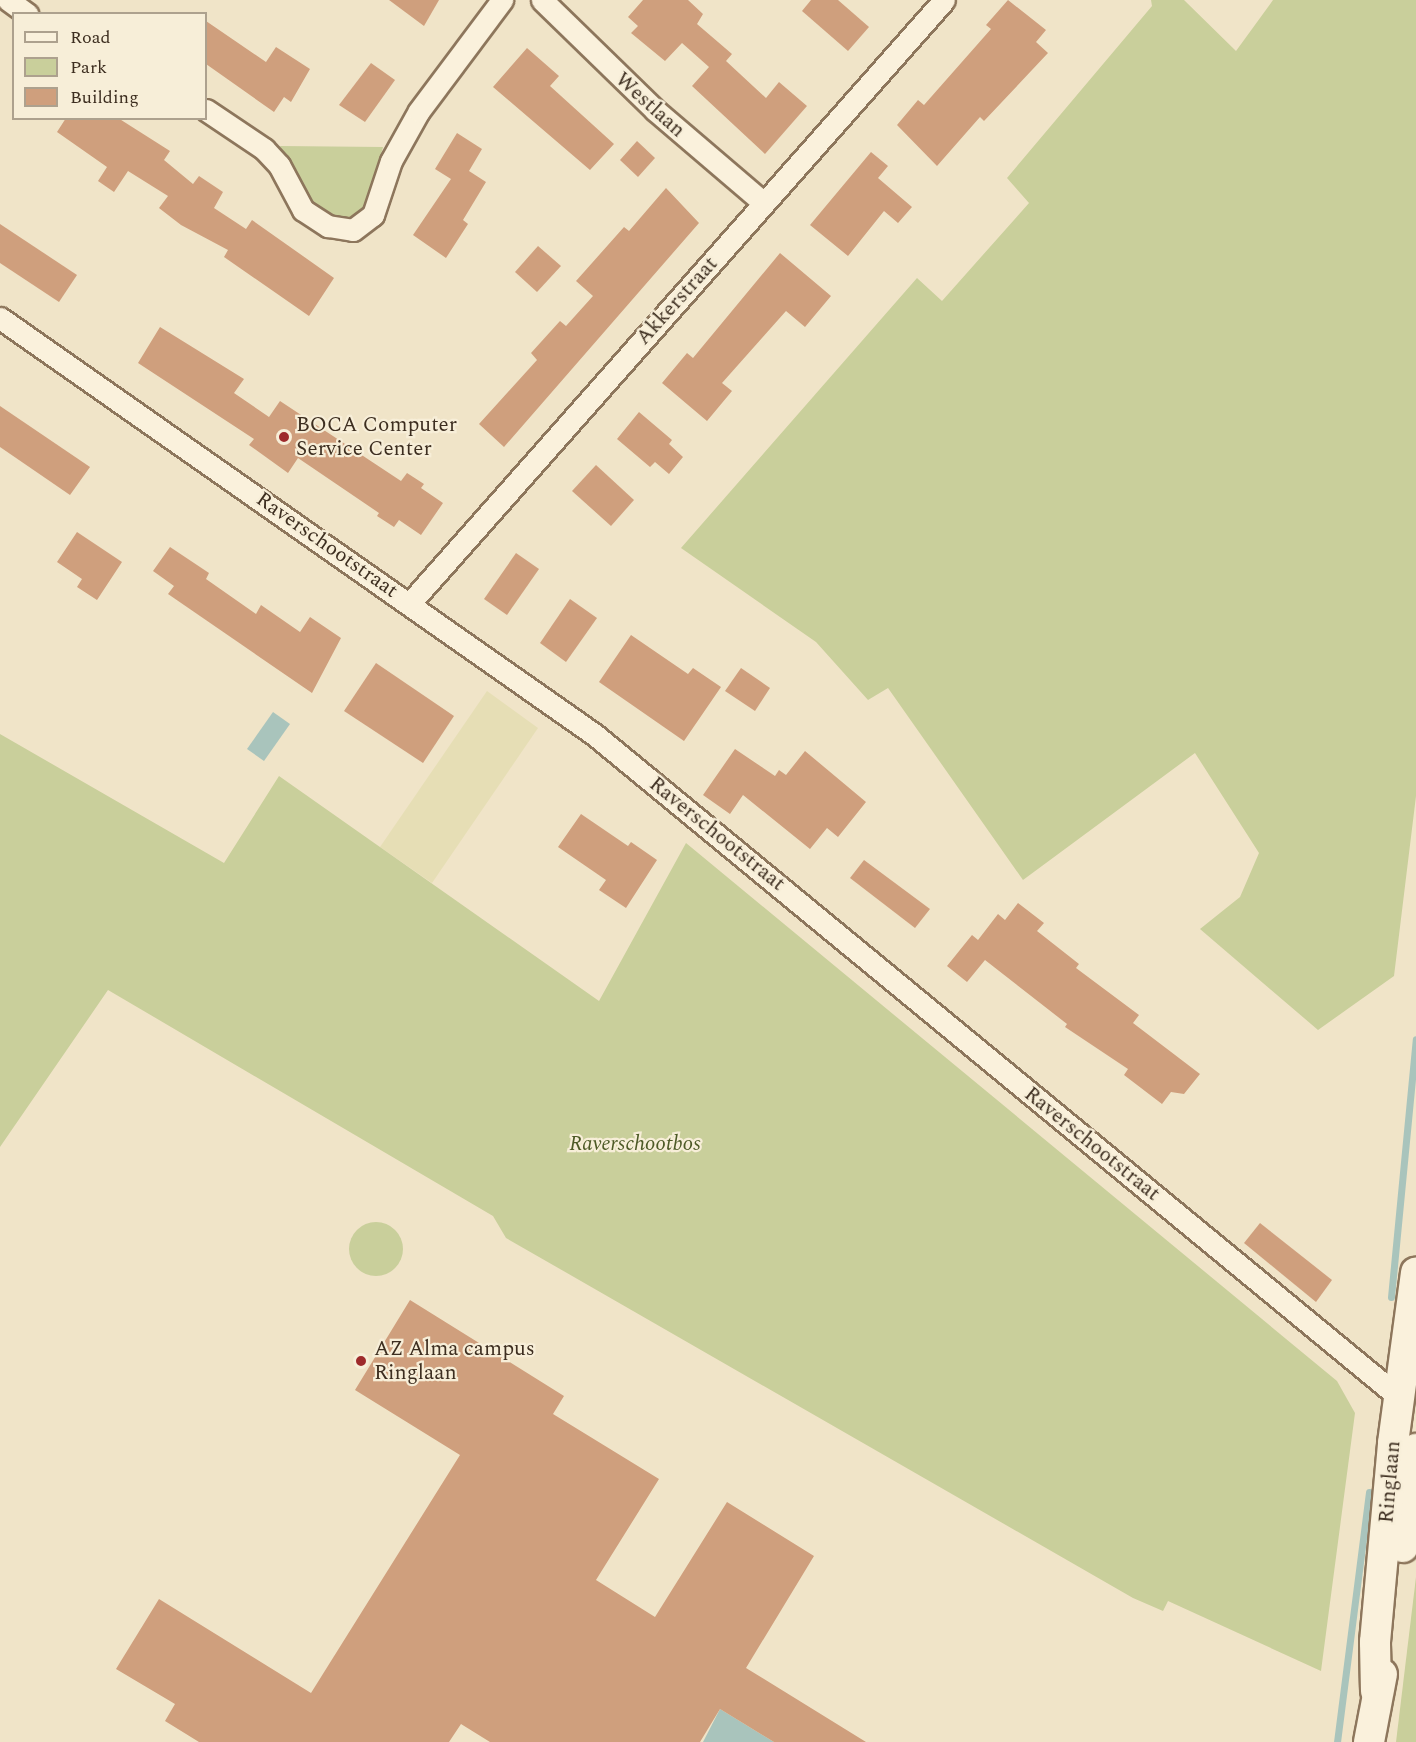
<!DOCTYPE html>
<style>
body{margin:0}
#map{position:relative;width:1416px;height:1742px;overflow:hidden;background:#f0e4c8;font-family:Spectral,serif}
div>[style]{position:absolute}
.farmland>*{inset:0;background:#e6deb5}
.green>*{inset:0;background:#c9cf9b}
.round{border-radius:50%}
.water>*{inset:0;background:#a9c4bc}
.stream>*{height:7px;margin:-3.5px;padding:0 3.5px;transform-origin:3.5px;border-radius:3.5px;background:#a9c4bc}
.building>*{inset:0;background:#cf9f7d}
.roads{filter:drop-shadow(2px 0 #8d765c) drop-shadow(-2px 0 #8d765c) drop-shadow(0 2px #8d765c) drop-shadow(0 -2px #8d765c)}
.minor>*{height:21px;margin:-10.5px;padding:0 10.5px;transform-origin:10.5px;border-radius:10.5px;background:#faf1dc}
.secondary>*{height:30px;margin:-15px;padding:0 15px;transform-origin:15px;border-radius:15px;background:#faf1dc}
.dots>*{width:16px;height:16px;translate:-50% -50%;box-sizing:border-box;border:3px solid #f7eed8;border-radius:50%}
span{translate:-50% -50%;white-space:nowrap;text-align:center;line-height:1.15;-webkit-text-stroke:4.5px #f7eed8;paint-order:stroke}
.street-label{font-size:21px;color:#3d2e20}
.poi-label{font-size:21px;color:#3d2e20}
.left{translate:0 -50%;text-align:left}
.park-label{font-size:21px;color:#4d5a26;font-style:italic}
.legend{position:absolute;left:12px;top:12px;width:195px;height:108px;box-sizing:border-box;background:#f7eed8;border:2px solid #ada18e;margin:0;padding:8px 10px;list-style:none;font-size:18px;color:#3d2e20}
.legend li{display:flex;align-items:center;gap:12px;height:30px}
.legend b{width:30px;border:2px solid #ada18e}
</style>
<div id="map">
<div class="farmland">
<div style="clip-path:polygon(487px 691px,538px 728px,432px 883px,380px 847px)"></div>
</div>
<div class="green">
<div style="clip-path:polygon(1151px 0,1184px 0,1236px 51px,1273px 0,1416px 0,1416px 796px,1394px 976px,1318px 1030px,1200px 929px,1240px 897px,1259px 853px,1195px 753px,1023px 880px,888px 688px,868px 700px,816px 642px,681px 548px,917px 278px,942px 301px,1029px 203px,1007px 178px,1152px 6px)"></div>
<div style="clip-path:polygon(280px 146px,383px 147px,365px 211px,342px 225px,301px 201px)"></div>
<div style="clip-path:polygon(0 734px,224px 863px,279px 776px,599px 1001px,686px 843px,1337px 1381px,1355px 1413px,1321px 1671px,1168px 1601px,1163px 1611px,1133px 1598px,506px 1238px,493px 1216px,108px 990px,0 1147px)"></div>
<div class="round" style="left:349px;top:1222px;width:54px;height:54px"></div>
<div style="clip-path:polygon(1416px 1577px,1416px 1742px,1396px 1742px)"></div>
</div>
<div class="water">
<div style="clip-path:polygon(273px 712px,290px 724px,264px 761px,247px 749px)"></div>
<div style="clip-path:polygon(720px 1709px,774px 1742px,703px 1742px)"></div>
</div>
<div class="stream">
<div style="left:1391px;top:1297px;width:259px;rotate:-84.5deg"></div>
<div style="left:1337px;top:1742px;width:252px;rotate:-82.7deg"></div>
</div>
<div class="building">
<div style="clip-path:polygon(389px 0,439px 0,424px 26px)"></div>
<div style="clip-path:polygon(643px 0,688px 0,703px 14px,697px 24px,732px 54px,726px 61px,766px 98px,779px 82px,807px 106px,765px 154px,692px 86px,709px 67px,682px 43px,665px 61px,631px 33px,638px 26px,628px 17px)"></div>
<div style="clip-path:polygon(811px 0,838px 0,869px 27px,848px 51px,802px 11px)"></div>
<div style="clip-path:polygon(1008px 0,1046px 30px,1036px 42px,1048px 53px,984px 121px,980px 117px,937px 166px,897px 125px,918px 100px,924px 105px,991px 29px,986px 25px)"></div>
<div style="clip-path:polygon(206px 21px,266px 62px,276px 47px,310px 69px,291px 102px,284px 97px,274px 112px,206px 64px)"></div>
<div style="clip-path:polygon(527px 48px,559px 76px,550px 86px,614px 144px,590px 170px,493px 87px)"></div>
<div style="clip-path:polygon(371px 63px,395px 80px,365px 122px,339px 105px)"></div>
<div style="clip-path:polygon(66px 118px,118px 118px,170px 151px,164px 160px,193px 184px,199px 176px,223px 192px,214px 208px,246px 229px,252px 220px,334px 278px,309px 316px,224px 257px,228px 250px,181px 225px,159px 208px,168px 196px,128px 171px,114px 192px,98px 181px,107px 167px,57px 132px)"></div>
<div style="clip-path:polygon(457px 133px,482px 149px,469px 171px,486px 182px,463px 220px,468px 224px,446px 258px,413px 235px,451px 179px,435px 169px)"></div>
<div style="clip-path:polygon(637px 141px,655px 158px,638px 177px,620px 160px)"></div>
<div style="clip-path:polygon(871px 152px,888px 166px,878px 178px,912px 207px,898px 223px,884px 211px,848px 256px,810px 225px)"></div>
<div style="clip-path:polygon(666px 188px,699px 223px,504px 447px,479px 424px,537px 360px,531px 353px,560px 321px,566px 326px,593px 296px,576px 281px,624px 227px,629px 231px)"></div>
<div style="clip-path:polygon(0 224px,77px 275px,59px 302px,0 263px)"></div>
<div style="clip-path:polygon(538px 246px,561px 266px,537px 292px,515px 272px)"></div>
<div style="clip-path:polygon(780px 253px,831px 296px,805px 327px,786px 311px,722px 383px,732px 391px,707px 421px,662px 383px,687px 353px,693px 358px)"></div>
<div style="clip-path:polygon(160px 327px,244px 379px,234px 393px,269px 417px,280px 401px,401px 481px,407px 473px,424px 484px,421px 488px,443px 503px,421px 535px,399px 520px,394px 527px,377px 516px,379px 513px,298px 458px,288px 473px,249px 445px,254px 439px,138px 363px)"></div>
<div style="clip-path:polygon(0 406px,90px 467px,70px 495px,0 447px)"></div>
<div style="clip-path:polygon(639px 412px,672px 440px,669px 444px,683px 457px,669px 474px,655px 462px,650px 467px,617px 439px)"></div>
<div style="clip-path:polygon(596px 465px,634px 500px,611px 526px,572px 491px)"></div>
<div style="clip-path:polygon(77px 532px,122px 562px,97px 600px,77px 587px,82px 579px,57px 562px)"></div>
<div style="clip-path:polygon(170px 547px,209px 573px,206px 579px,256px 614px,261px 605px,300px 632px,310px 617px,341px 638px,312px 693px,168px 594px,174px 586px,153px 571px)"></div>
<div style="clip-path:polygon(516px 553px,539px 569px,507px 615px,484px 599px)"></div>
<div style="clip-path:polygon(570px 599px,597px 618px,566px 662px,540px 643px)"></div>
<div style="clip-path:polygon(631px 635px,688px 674px,693px 668px,721px 687px,684px 741px,599px 682px)"></div>
<div style="clip-path:polygon(376px 663px,454px 716px,423px 763px,344px 711px)"></div>
<div style="clip-path:polygon(741px 668px,770px 688px,755px 711px,725px 691px)"></div>
<div style="clip-path:polygon(735px 749px,775px 776px,779px 770px,786px 775px,805px 751px,866px 802px,838px 837px,827px 828px,810px 849px,743px 795px,730px 814px,703px 795px)"></div>
<div style="clip-path:polygon(581px 814px,628px 846px,631px 842px,657px 860px,626px 908px,599px 890px,606px 880px,558px 847px)"></div>
<div style="clip-path:polygon(864px 860px,930px 909px,915px 928px,850px 878px)"></div>
<div style="clip-path:polygon(1018px 903px,1044px 923px,1037px 931px,1079px 964px,1076px 968px,1139px 1015px,1133px 1023px,1200px 1074px,1184px 1094px,1171px 1092px,1162px 1104px,1124px 1075px,1128px 1069px,1065px 1027px,1067px 1024px,985px 960px,967px 982px,947px 966px,972px 935px,978px 940px,998px 914px,1005px 920px)"></div>
<div style="clip-path:polygon(1260px 1223px,1332px 1280px,1316px 1302px,1244px 1243px)"></div>
<div style="clip-path:polygon(410px 1300px,564px 1396px,553px 1414px,659px 1479px,596px 1580px,655px 1617px,727px 1502px,814px 1556px,746px 1668px,866px 1742px,774px 1742px,720px 1709px,700px 1742px,490px 1742px,461px 1724px,449px 1742px,199px 1742px,165px 1721px,175px 1704px,116px 1669px,159px 1599px,311px 1693px,460px 1455px,355px 1390px)"></div>
</div>
<div class="roads">
<div class="minor">
<div style="left:8px;top:0;width:24px;rotate:36deg"></div>
<div style="left:542px;top:0;width:158px;rotate:44.2deg"></div>
<div style="left:655px;top:110px;width:143px;rotate:40.5deg"></div>
<div style="left:206px;top:110px;width:70px;rotate:33.9deg"></div>
<div style="left:264px;top:149px;width:22px;rotate:47deg"></div>
<div style="left:279px;top:165px;width:51px;rotate:61.9deg"></div>
<div style="left:303px;top:210px;width:30px;rotate:33deg"></div>
<div style="left:328px;top:226px;width:25px;rotate:9deg"></div>
<div style="left:353px;top:230px;width:25px;rotate:-37deg"></div>
<div style="left:373px;top:215px;width:57px;rotate:-71.6deg"></div>
<div style="left:391px;top:161px;width:57px;rotate:-60.8deg"></div>
<div style="left:419px;top:111px;width:139px;rotate:-53.2deg"></div>
<div style="left:0;top:318px;width:727px;rotate:35.02deg"></div>
<div style="left:595px;top:735px;width:1041px;rotate:39.47deg"></div>
<div style="left:410px;top:603px;width:805px;rotate:-48.47deg"></div>
</div>
<div class="secondary">
<div style="left:1403px;top:1547px;width:99px;rotate:-82.4deg"></div>
<div style="left:1376px;top:1691px;width:49px;rotate:-91.2deg"></div>
<div style="left:1375px;top:1642px;width:200px;rotate:-84.8deg"></div>
<div style="left:1393px;top:1443px;width:172px;rotate:-82.3deg"></div>
<div style="left:1369px;top:1742px;width:69px;rotate:-79.2deg"></div>
</div>
</div>
<div class="dots">
<div style="left:284px;top:437px;background:#9e2a2b"></div>
<div style="left:361px;top:1361px;background:#9e2a2b"></div>
</div>
<div class="street-label">
<span style="left:650px;top:105px;rotate:42deg">Westlaan</span>
<span style="left:677px;top:301px;rotate:-48deg">Akkerstraat</span>
<span style="left:327px;top:545px;rotate:35deg">Raverschootstraat</span>
<span style="left:717px;top:834px;rotate:39deg">Raverschootstraat</span>
<span style="left:1092px;top:1144px;rotate:39deg">Raverschootstraat</span>
<span style="left:1390px;top:1482px;rotate:-85deg">Ringlaan</span>
</div>
<div class="poi-label">
<span class="left" style="left:296px;top:437px">BOCA Computer<br>Service Center</span>
<span class="left" style="left:374px;top:1361px">AZ Alma campus<br>Ringlaan</span>
</div>
<div class="park-label">
<span style="left:635px;top:1144px">Raverschootbos</span>
</div>
<ul class="legend">
<li><b style="height:8px;background:#faf1dc"></b>Road</li>
<li><b style="height:16px;background:#c9cf9b"></b>Park</li>
<li><b style="height:16px;background:#cf9f7d"></b>Building</li>
</ul>
</div>
